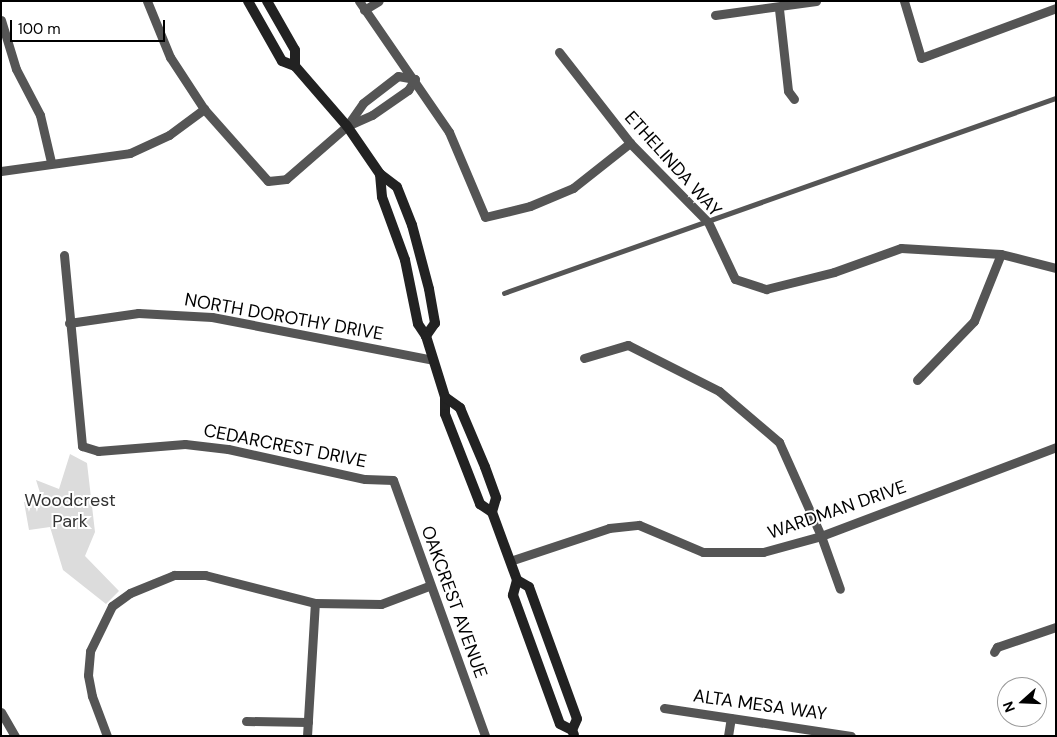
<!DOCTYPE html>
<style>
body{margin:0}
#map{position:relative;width:1057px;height:737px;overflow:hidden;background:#fff;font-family:"DM Sans",sans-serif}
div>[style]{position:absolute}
.green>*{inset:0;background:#dcdcdc}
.lane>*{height:4.5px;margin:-2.25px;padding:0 2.25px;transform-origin:2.25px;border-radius:2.25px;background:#555}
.street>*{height:9px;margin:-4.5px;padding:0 4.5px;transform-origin:4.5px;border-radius:4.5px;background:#555}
.secondary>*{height:10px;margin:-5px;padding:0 5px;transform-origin:5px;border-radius:5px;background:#222}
span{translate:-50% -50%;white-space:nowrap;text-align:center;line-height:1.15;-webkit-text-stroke:4px #fff;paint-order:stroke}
.street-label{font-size:18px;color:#000}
.park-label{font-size:18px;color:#333}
.frame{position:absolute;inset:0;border:2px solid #000;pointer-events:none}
.north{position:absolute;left:997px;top:677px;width:50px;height:50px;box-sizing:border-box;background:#fff;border:1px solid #999;border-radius:50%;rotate:250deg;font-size:14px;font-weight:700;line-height:20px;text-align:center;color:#000}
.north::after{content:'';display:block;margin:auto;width:18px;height:22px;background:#000;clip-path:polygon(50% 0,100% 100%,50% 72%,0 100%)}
.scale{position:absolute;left:10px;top:20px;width:155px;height:22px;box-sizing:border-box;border:2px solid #000;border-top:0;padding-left:6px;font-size:15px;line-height:18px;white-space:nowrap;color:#000;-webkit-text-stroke:4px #fff;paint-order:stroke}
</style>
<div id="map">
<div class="green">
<div style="clip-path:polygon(70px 454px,87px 463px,95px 532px,85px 556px,119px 591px,106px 604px,63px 570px,50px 527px,29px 530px,24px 502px,42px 499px,36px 480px,59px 489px)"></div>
</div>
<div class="lane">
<div style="left:504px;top:293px;width:585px;rotate:-19.46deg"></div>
</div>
<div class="street">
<div style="left:147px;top:1px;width:61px;rotate:67.7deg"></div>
<div style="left:170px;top:57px;width:62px;rotate:56.8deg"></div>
<div style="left:204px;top:109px;width:96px;rotate:48.4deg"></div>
<div style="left:268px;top:181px;width:18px;rotate:-6deg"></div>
<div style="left:286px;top:179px;width:81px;rotate:-41deg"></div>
<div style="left:347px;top:126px;width:28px;rotate:-55deg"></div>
<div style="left:363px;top:103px;width:44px;rotate:-37.6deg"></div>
<div style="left:398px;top:76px;width:17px;rotate:10deg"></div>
<div style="left:415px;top:79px;width:13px;rotate:122deg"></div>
<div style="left:408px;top:90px;width:44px;rotate:145.2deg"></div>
<div style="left:372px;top:115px;width:27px;rotate:156deg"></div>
<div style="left:359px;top:1px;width:159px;rotate:55.5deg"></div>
<div style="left:449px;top:132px;width:92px;rotate:67deg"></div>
<div style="left:485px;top:217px;width:46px;rotate:-13.7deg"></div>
<div style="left:530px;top:206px;width:47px;rotate:-22.7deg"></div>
<div style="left:573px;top:188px;width:73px;rotate:-38.3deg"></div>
<div style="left:904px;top:1px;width:59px;rotate:73.4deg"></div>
<div style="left:921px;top:58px;width:144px;rotate:-20.3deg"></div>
<div style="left:779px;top:9px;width:82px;rotate:83.7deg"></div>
<div style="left:788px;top:91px;width:10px;rotate:53deg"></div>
<div style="left:364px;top:10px;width:17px;rotate:-31deg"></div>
<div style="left:715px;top:15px;width:102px;rotate:-7.9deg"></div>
<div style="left:1px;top:20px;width:51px;rotate:73deg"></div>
<div style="left:16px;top:69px;width:52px;rotate:62.4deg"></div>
<div style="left:40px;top:115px;width:48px;rotate:76.8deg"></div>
<div style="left:559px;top:52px;width:115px;rotate:52deg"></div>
<div style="left:630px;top:143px;width:111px;rotate:45.4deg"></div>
<div style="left:708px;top:222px;width:63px;rotate:64.7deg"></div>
<div style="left:735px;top:279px;width:33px;rotate:18deg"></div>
<div style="left:766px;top:289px;width:70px;rotate:-14deg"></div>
<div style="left:834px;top:272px;width:71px;rotate:-19.7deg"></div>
<div style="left:901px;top:248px;width:100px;rotate:3.4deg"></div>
<div style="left:1001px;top:254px;width:57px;rotate:14.3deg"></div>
<div style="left:1px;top:171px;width:130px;rotate:-7.9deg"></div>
<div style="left:130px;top:153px;width:43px;rotate:-24.8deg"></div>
<div style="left:169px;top:135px;width:44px;rotate:-36.6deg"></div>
<div style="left:64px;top:255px;width:192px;rotate:84.6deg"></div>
<div style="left:82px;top:446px;width:17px;rotate:17deg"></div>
<div style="left:98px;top:451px;width:87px;rotate:-4.6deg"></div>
<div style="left:185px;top:444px;width:43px;rotate:6.6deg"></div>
<div style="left:228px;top:449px;width:140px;rotate:12.4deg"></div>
<div style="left:365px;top:479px;width:28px;rotate:2deg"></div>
<div style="left:393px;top:480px;width:272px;rotate:70.2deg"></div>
<div style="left:69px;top:323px;width:70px;rotate:-8.2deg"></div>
<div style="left:138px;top:313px;width:74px;rotate:3.1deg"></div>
<div style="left:212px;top:317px;width:225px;rotate:11deg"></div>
<div style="left:584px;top:358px;width:46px;rotate:-16.5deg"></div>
<div style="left:628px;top:345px;width:102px;rotate:26.8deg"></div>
<div style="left:719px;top:391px;width:79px;rotate:40.4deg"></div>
<div style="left:779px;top:442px;width:103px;rotate:65.9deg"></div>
<div style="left:821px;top:536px;width:56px;rotate:70.3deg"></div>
<div style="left:917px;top:380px;width:82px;rotate:-46deg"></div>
<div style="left:974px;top:321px;width:72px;rotate:-68.1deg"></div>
<div style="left:510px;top:561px;width:104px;rotate:-18.4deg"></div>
<div style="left:609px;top:528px;width:30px;rotate:-6deg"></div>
<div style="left:639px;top:525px;width:69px;rotate:22.9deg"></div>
<div style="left:703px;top:552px;width:60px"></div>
<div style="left:763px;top:552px;width:60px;rotate:-15.4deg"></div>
<div style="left:821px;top:536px;width:251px;rotate:-20.7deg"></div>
<div style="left:994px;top:652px;width:6px;rotate:-59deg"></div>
<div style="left:997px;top:647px;width:62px;rotate:-18.7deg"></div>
<div style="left:664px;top:708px;width:189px;rotate:8.5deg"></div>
<div style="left:1px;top:712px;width:28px;rotate:60deg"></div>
<div style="left:246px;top:721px;width:62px;rotate:0.9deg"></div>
<div style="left:107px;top:736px;width:43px;rotate:-110.6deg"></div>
<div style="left:92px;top:696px;width:21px;rotate:-101deg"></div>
<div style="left:88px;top:675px;width:24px;rotate:-85deg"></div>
<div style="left:90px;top:651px;width:50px;rotate:-63.9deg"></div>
<div style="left:112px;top:606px;width:22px;rotate:-36deg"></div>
<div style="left:130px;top:593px;width:48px;rotate:-22.2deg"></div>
<div style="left:174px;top:575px;width:31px"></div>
<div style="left:205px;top:575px;width:114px;rotate:14.3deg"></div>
<div style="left:315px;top:603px;width:66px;rotate:0.9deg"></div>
<div style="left:381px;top:604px;width:51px;rotate:-20.6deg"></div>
<div style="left:307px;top:736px;width:133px;rotate:-86.6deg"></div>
<div style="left:728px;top:736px;width:18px;rotate:-81deg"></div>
</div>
<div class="secondary">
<div style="left:248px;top:1px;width:69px;rotate:60.5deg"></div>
<div style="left:282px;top:61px;width:14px;rotate:21deg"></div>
<div style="left:295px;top:66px;width:79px;rotate:49.1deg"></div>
<div style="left:347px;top:126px;width:58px;rotate:55.5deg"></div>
<div style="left:380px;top:174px;width:21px;rotate:37deg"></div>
<div style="left:397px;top:187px;width:41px;rotate:68.5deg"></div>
<div style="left:412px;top:225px;width:66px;rotate:75.1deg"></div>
<div style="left:429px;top:289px;width:35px;rotate:80deg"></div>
<div style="left:435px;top:323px;width:16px;rotate:125deg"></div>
<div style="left:267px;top:1px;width:56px;rotate:60.3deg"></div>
<div style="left:295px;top:50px;width:16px;rotate:90deg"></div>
<div style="left:380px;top:174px;width:23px;rotate:85deg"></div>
<div style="left:382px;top:197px;width:67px;rotate:69.9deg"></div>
<div style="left:405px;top:260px;width:65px;rotate:78.5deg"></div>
<div style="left:418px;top:324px;width:14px;rotate:56deg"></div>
<div style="left:426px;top:336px;width:64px;rotate:72.7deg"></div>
<div style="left:445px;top:397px;width:17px;rotate:90deg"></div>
<div style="left:445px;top:414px;width:97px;rotate:68.7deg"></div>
<div style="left:480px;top:504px;width:14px;rotate:34deg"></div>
<div style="left:445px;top:397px;width:19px;rotate:36deg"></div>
<div style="left:460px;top:408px;width:64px;rotate:67deg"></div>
<div style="left:485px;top:467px;width:33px;rotate:70deg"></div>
<div style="left:496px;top:498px;width:15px;rotate:106deg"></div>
<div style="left:492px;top:512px;width:72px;rotate:69.8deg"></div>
<div style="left:517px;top:580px;width:16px;rotate:105deg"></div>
<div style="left:513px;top:595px;width:137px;rotate:70deg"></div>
<div style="left:560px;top:724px;width:13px;rotate:27deg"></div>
<div style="left:517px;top:580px;width:14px;rotate:30deg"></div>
<div style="left:529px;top:587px;width:140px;rotate:70deg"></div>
<div style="left:577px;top:719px;width:12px;rotate:114deg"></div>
<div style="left:572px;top:730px;width:5px;rotate:68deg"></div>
</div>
<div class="street-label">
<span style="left:673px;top:164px;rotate:48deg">ETHELINDA WAY</span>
<span style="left:284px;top:317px;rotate:10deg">NORTH DOROTHY DRIVE</span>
<span style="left:285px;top:446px;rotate:11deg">CEDARCREST DRIVE</span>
<span style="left:837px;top:510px;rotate:-19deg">WARDMAN DRIVE</span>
<span style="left:454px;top:602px;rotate:70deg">OAKCREST AVENUE</span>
<span style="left:760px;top:705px;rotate:8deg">ALTA MESA WAY</span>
</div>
<div class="park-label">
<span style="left:70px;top:511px">Woodcrest<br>Park</span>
</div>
<div class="frame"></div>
<div class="north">N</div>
<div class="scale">100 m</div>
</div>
